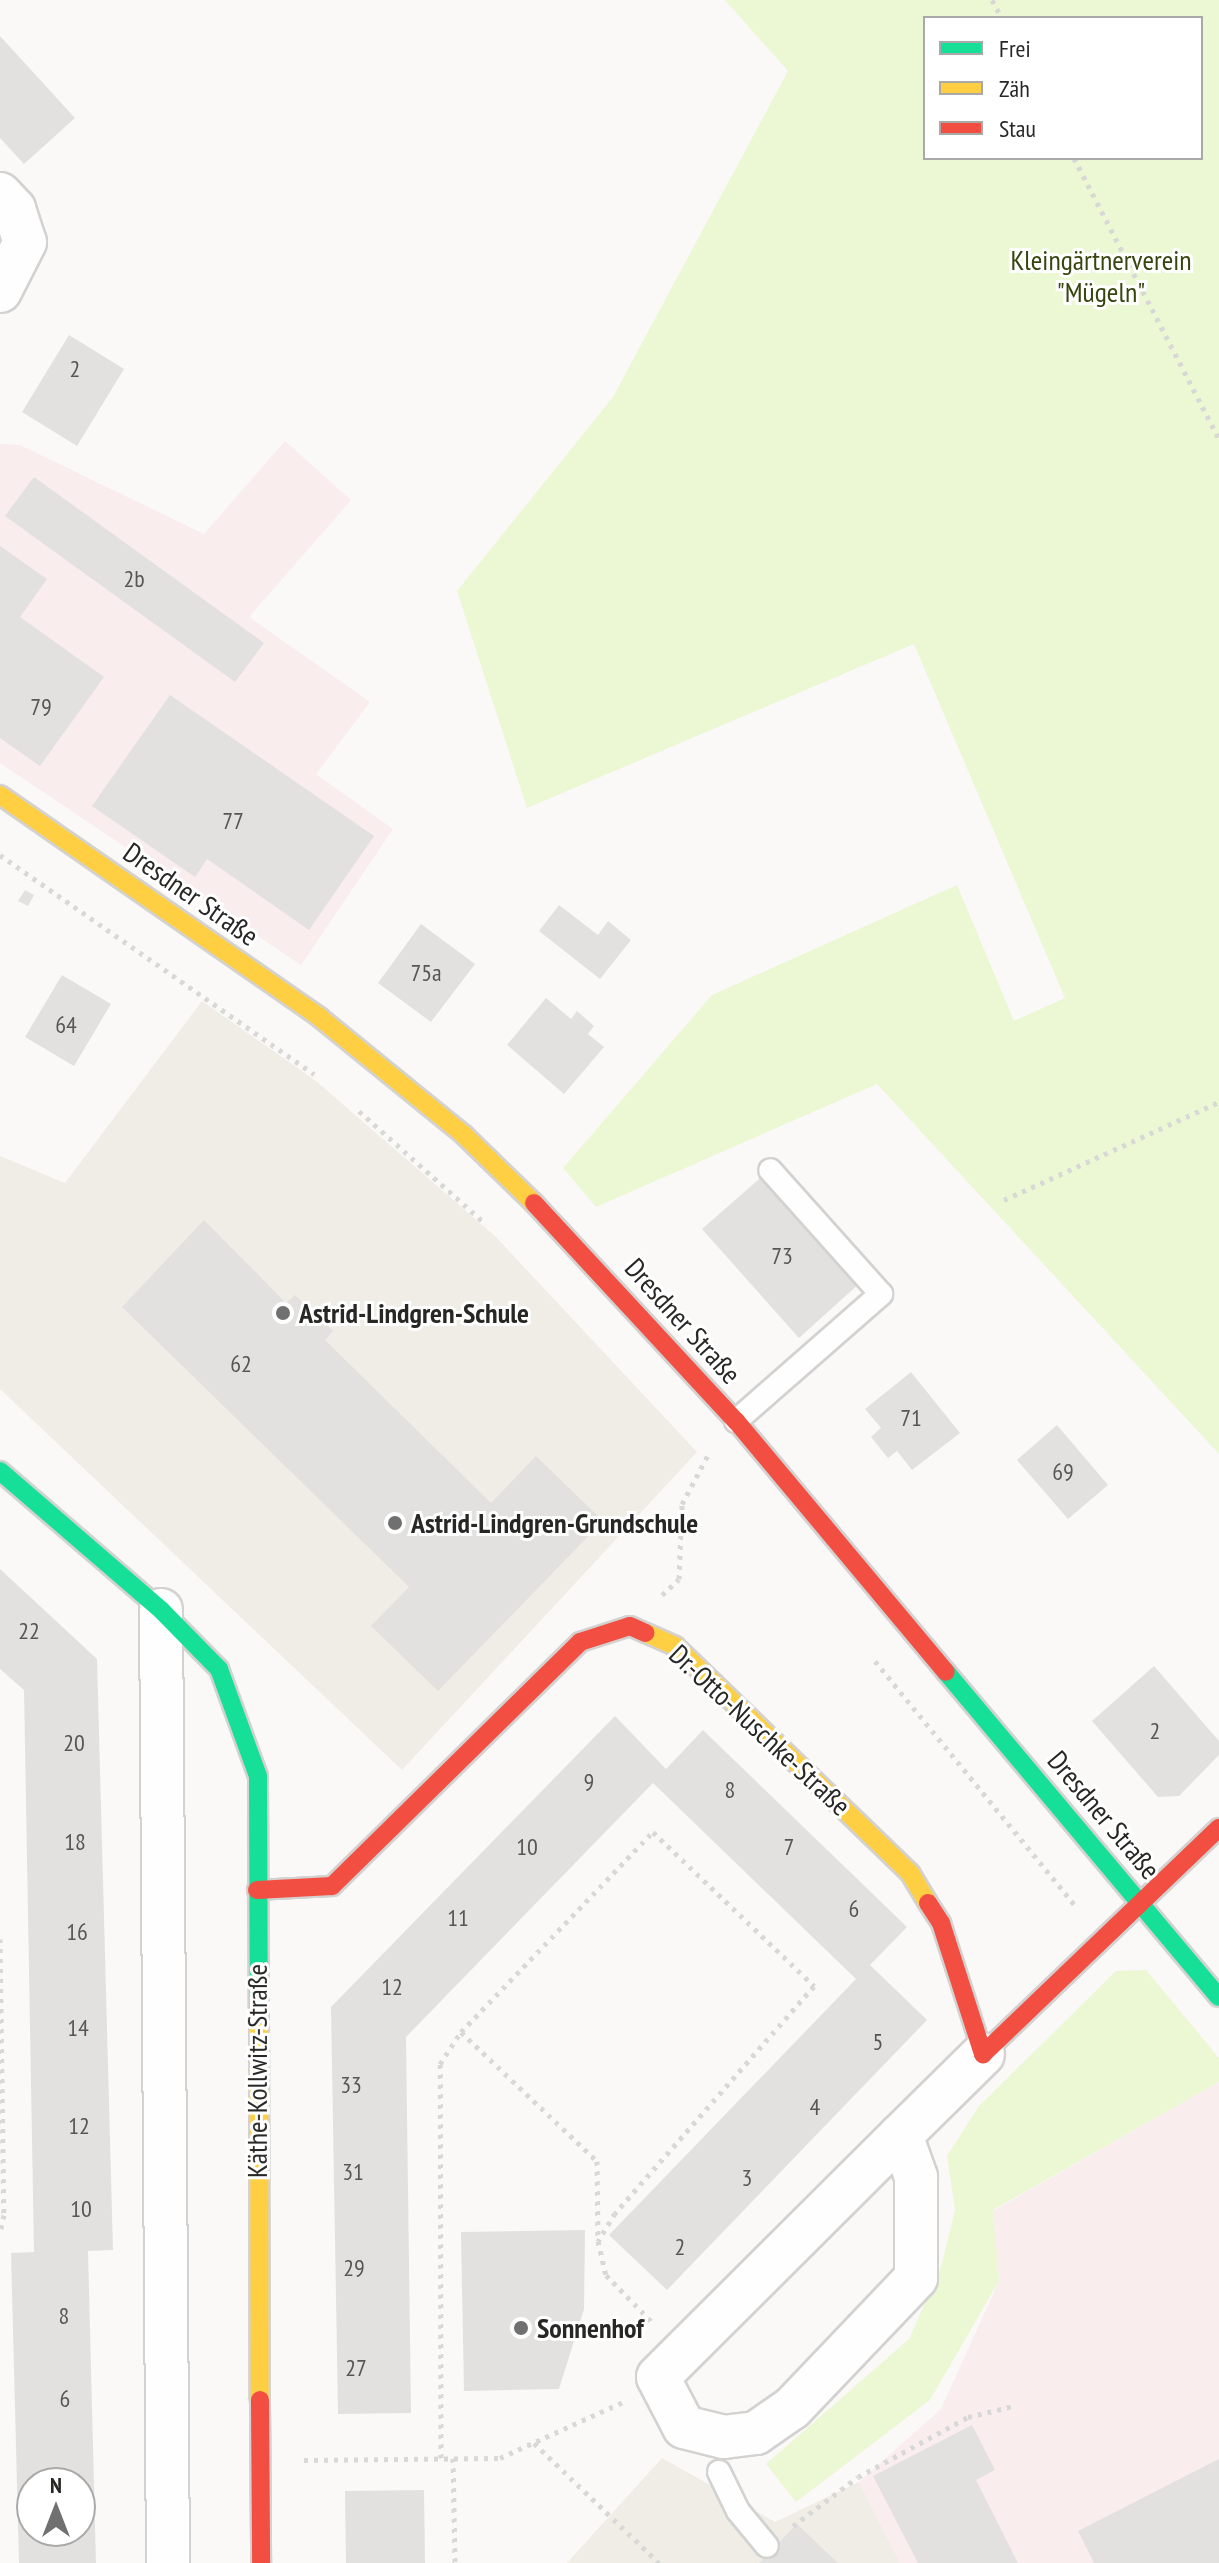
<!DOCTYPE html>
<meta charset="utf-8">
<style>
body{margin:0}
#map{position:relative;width:1219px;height:2563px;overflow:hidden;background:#faf9f8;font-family:"PT Sans Narrow",sans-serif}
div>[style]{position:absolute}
.commercial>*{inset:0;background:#f9edee}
.built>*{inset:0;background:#efede6}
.green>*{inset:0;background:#ecf7d4}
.building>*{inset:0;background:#e2e1e0}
.path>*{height:5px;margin-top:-2.5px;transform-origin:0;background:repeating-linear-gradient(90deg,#d8d8d7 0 4px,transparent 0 10px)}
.roads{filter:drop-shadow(2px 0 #d3d2d1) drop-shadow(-2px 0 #d3d2d1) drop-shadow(0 2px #d3d2d1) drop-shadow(0 -2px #d3d2d1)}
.lane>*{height:22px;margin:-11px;padding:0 11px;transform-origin:11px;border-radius:11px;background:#fefefe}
.street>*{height:42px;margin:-21px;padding:0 21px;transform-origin:21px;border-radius:21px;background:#fefefe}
.fast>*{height:18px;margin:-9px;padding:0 9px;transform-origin:9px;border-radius:9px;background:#16e098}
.slow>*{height:18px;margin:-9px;padding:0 9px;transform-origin:9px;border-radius:9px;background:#ffcf43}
.jam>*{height:18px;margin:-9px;padding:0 9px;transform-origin:9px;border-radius:9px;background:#f24e42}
.dots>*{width:22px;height:22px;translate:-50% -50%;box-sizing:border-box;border:4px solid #fff;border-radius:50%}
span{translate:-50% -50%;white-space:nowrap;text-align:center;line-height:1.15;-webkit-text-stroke:6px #fff;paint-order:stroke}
.number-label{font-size:24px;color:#575656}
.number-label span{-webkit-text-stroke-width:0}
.park-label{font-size:28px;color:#374510}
.street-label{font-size:28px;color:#272726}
.poi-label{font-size:28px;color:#272726;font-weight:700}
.left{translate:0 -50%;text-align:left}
.legend{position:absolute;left:923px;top:16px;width:280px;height:144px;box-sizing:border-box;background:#fff;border:2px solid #a9a9a8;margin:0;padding:10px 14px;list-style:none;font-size:24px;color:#272726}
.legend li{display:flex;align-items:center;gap:16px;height:40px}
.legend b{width:40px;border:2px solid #a9a9a8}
.north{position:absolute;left:16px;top:2467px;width:80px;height:80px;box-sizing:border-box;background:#fff;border:2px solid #a9a9a8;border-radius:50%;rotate:0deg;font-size:22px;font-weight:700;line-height:32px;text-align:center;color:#272726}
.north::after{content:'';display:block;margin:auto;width:28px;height:36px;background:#717070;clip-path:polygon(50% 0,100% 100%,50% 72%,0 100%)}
</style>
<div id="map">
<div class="commercial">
<div style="clip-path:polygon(285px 441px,351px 500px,249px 617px,370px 702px,316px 774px,393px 829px,301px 965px,0 763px,0 444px,20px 445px,204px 534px)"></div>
<div style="clip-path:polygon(1219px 2082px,1219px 2563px,900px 2563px,859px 2482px,941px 2409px,999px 2281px,993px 2211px)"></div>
</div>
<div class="built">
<div style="clip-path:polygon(202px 1001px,316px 1081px,495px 1236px,697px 1452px,402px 1770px,0 1389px,0 1156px,65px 1183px)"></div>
<div style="clip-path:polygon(662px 2458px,775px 2522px,859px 2482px,900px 2563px,567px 2563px)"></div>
</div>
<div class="green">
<div style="clip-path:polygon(evenodd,725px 0,1219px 0,1219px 1454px,877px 1084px,596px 1207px,563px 1168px,712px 995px,957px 885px,1014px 1021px,1065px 998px,914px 644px,527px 808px,457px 591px,613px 397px,788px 71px,725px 0,1201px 18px,1201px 158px,925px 158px,925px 18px,1201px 18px)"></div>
<div style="clip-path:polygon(1146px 1970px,1219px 2058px,1219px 2082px,993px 2210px,999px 2281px,930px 2400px,796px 2502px,766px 2464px,909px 2339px,941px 2267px,955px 2210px,947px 2156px,979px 2106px,1116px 1971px)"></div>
</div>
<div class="building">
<div style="clip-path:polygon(0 36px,75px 118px,24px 164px,0 138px)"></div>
<div style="clip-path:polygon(69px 335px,124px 369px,77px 446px,22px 412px)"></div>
<div style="clip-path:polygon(34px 477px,264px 643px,235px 682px,5px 516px)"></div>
<div style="clip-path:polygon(0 546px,47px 579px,20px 617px,104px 677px,40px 766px,0 738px)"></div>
<div style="clip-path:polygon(170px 695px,374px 836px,309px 930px,207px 859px,195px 877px,92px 806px)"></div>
<div style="clip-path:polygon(25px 890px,34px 895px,28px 906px,18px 901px)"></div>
<div style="clip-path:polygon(559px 905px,598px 935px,608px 921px,631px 940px,600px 979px,539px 931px)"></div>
<div style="clip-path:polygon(421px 924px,475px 964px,431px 1022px,378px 983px)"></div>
<div style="clip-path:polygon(62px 975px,111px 1004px,74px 1066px,25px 1037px)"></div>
<div style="clip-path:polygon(546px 998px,571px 1019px,577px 1011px,594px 1026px,588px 1034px,604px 1047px,564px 1094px,507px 1045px)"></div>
<div style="clip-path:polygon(765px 1174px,861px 1282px,799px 1338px,702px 1229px)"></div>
<div style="clip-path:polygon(204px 1220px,286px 1303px,295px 1295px,333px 1331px,325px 1340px,491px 1503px,536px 1456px,603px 1521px,438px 1691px,371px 1626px,409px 1587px,122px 1307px)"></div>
<div style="clip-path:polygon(911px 1372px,960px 1433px,912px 1470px,897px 1451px,888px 1458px,871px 1437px,881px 1428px,865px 1409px)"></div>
<div style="clip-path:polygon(1057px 1425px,1108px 1485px,1068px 1519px,1017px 1460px)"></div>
<div style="clip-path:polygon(evenodd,0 1569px,97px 1659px,113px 2250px,88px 2251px,96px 2563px,19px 2563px,11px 2253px,34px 2252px,24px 1690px,0 1669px,0 1569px,32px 2483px,80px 2483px,80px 2531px,32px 2531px,32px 2483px)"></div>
<div style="clip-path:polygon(1154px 1666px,1219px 1741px,1219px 1755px,1179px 1796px,1158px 1797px,1092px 1721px)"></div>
<div style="clip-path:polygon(615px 1716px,666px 1769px,703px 1730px,907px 1927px,870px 1965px,927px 2020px,667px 2290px,609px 2235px,856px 1979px,653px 1783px,406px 2037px,411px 2413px,338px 2414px,331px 2007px)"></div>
<div style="clip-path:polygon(585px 2230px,584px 2309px,559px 2389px,464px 2391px,461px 2232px)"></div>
<div style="clip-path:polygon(972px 2425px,995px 2470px,976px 2480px,1018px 2563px,918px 2563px,873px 2476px)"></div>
<div style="clip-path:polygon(1219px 2459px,1219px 2563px,1094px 2563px,1078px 2531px)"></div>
<div style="clip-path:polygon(424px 2490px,425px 2563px,346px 2563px,345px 2491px)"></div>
<div style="clip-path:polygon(797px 2524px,838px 2563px,759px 2563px)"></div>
</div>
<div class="path">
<div style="left:992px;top:0;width:21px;rotate:61deg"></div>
<div style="left:1074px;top:158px;width:316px;rotate:62.7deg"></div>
<div style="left:0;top:855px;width:383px;rotate:34.9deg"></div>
<div style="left:359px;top:1111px;width:170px;rotate:41.7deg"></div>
<div style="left:1004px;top:1200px;width:236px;rotate:-24.5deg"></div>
<div style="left:662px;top:1595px;width:23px;rotate:-43deg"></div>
<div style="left:679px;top:1579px;width:75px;rotate:-87.7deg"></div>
<div style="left:682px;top:1504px;width:55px;rotate:-62deg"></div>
<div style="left:875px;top:1661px;width:318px;rotate:50.7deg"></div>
<div style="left:0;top:1939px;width:276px;rotate:89.2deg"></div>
<div style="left:4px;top:2215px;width:18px;rotate:103deg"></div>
<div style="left:461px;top:2032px;width:187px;rotate:43.5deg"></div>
<div style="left:597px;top:2161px;width:79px;rotate:89.3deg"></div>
<div style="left:534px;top:2443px;width:173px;rotate:43.8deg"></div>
<div style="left:441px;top:2458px;width:394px;rotate:-90.1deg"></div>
<div style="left:440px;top:2064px;width:38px;rotate:-57deg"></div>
<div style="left:461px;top:2032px;width:277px;rotate:-46.2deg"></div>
<div style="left:653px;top:1832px;width:223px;rotate:43.7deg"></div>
<div style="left:814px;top:1986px;width:302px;rotate:131.2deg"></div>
<div style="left:615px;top:2213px;width:33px;rotate:121deg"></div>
<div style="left:598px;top:2241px;width:35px;rotate:77deg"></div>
<div style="left:606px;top:2275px;width:66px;rotate:45.6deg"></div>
<div style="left:453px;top:2458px;width:105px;rotate:88.9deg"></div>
<div style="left:304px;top:2460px;width:196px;rotate:-0.6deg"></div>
<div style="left:500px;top:2458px;width:137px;rotate:-24.5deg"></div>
<div style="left:793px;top:2526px;width:81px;rotate:-37deg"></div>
<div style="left:858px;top:2477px;width:125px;rotate:-28.6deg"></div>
<div style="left:968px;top:2417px;width:46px;rotate:-13.7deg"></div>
</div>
<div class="roads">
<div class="lane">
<div style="left:736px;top:1421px;width:193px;rotate:-41.2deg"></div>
<div style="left:881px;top:1294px;width:166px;rotate:-131.8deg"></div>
<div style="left:719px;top:2472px;width:43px;rotate:64deg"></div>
<div style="left:738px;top:2511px;width:45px;rotate:50.4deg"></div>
</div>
<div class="street">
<div style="left:0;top:194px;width:21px;rotate:47deg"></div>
<div style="left:14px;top:209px;width:35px;rotate:72deg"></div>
<div style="left:25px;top:242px;width:55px;rotate:117deg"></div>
<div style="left:161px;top:1610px;width:953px;rotate:89.58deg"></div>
<div style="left:901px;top:2135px;width:45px;rotate:70.3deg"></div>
<div style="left:916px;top:2177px;width:101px;rotate:90deg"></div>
<div style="left:916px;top:2278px;width:180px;rotate:133.6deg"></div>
<div style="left:792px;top:2408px;width:44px;rotate:145.2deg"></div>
<div style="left:756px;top:2433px;width:32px;rotate:173deg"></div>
<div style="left:724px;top:2437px;width:41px;rotate:-166deg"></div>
<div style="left:684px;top:2427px;width:56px;rotate:-117.5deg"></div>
<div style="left:658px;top:2377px;width:343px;rotate:-44.9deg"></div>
<div style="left:901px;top:2135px;width:115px;rotate:-44.6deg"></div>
</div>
<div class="fast">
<div style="left:0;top:1471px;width:213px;rotate:40.8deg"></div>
<div style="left:161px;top:1610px;width:83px;rotate:45.5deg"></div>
<div style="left:219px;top:1669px;width:114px;rotate:70deg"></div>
<div style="left:258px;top:1776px;width:235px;rotate:89.8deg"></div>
<div style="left:946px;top:1672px;width:424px;rotate:50deg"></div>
</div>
<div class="slow">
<div style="left:0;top:795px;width:389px;rotate:34.8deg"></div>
<div style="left:319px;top:1017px;width:187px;rotate:39.1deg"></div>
<div style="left:464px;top:1135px;width:98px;rotate:44.2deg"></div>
<div style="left:646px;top:1633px;width:32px;rotate:24deg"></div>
<div style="left:675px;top:1646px;width:327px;rotate:44deg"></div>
<div style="left:910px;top:1873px;width:35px;rotate:59deg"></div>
<div style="left:259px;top:2011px;width:389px;rotate:89.9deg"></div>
</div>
<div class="jam">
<div style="left:534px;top:1203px;width:297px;rotate:47.2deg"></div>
<div style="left:736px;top:1421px;width:327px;rotate:50.1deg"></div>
<div style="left:257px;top:1890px;width:75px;rotate:-3.1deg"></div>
<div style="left:332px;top:1886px;width:348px;rotate:-44.5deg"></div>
<div style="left:580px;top:1642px;width:52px;rotate:-17.7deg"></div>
<div style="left:630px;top:1626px;width:17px;rotate:24deg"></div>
<div style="left:928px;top:1903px;width:24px;rotate:57deg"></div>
<div style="left:941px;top:1923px;width:138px;rotate:72.2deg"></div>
<div style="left:983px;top:2054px;width:327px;rotate:-43.8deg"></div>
<div style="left:260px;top:2400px;width:163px;rotate:89.6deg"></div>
</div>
</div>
<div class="dots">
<div style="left:283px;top:1313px;background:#717070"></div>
<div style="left:395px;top:1523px;background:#717070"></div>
<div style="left:521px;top:2328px;background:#717070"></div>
</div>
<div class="number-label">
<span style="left:75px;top:369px">2</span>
<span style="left:134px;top:579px">2b</span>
<span style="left:41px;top:707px">79</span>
<span style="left:233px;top:821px">77</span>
<span style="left:426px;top:973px">75a</span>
<span style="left:66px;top:1025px">64</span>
<span style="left:782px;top:1256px">73</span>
<span style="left:241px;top:1364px">62</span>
<span style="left:911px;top:1418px">71</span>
<span style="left:1063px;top:1472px">69</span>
<span style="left:29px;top:1631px">22</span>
<span style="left:1155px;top:1731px">2</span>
<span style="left:74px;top:1743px">20</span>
<span style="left:589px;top:1782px">9</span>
<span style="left:730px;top:1790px">8</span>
<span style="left:75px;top:1842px">18</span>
<span style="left:527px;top:1847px">10</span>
<span style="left:789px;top:1847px">7</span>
<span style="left:854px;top:1909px">6</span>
<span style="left:458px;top:1918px">11</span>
<span style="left:77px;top:1932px">16</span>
<span style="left:392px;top:1987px">12</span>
<span style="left:78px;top:2028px">14</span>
<span style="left:878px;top:2042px">5</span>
<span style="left:351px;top:2085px">33</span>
<span style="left:815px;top:2107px">4</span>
<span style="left:79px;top:2126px">12</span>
<span style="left:353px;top:2172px">31</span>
<span style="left:747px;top:2178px">3</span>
<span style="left:81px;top:2209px">10</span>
<span style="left:680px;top:2247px">2</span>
<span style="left:354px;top:2268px">29</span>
<span style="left:64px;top:2316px">8</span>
<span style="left:356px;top:2368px">27</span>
<span style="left:65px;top:2399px">6</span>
</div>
<div class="park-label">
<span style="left:1101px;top:276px">Kleingärtnerverein<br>"Mügeln"</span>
</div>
<div class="street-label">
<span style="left:191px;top:894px;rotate:35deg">Dresdner Straße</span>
<span style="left:683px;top:1321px;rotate:48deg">Dresdner Straße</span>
<span style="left:760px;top:1730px;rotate:43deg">Dr.-Otto-Nuschke-Straße</span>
<span style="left:1104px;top:1815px;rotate:50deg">Dresdner Straße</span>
<span style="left:257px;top:2071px;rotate:-90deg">Käthe-Kollwitz-Straße</span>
</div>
<div class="poi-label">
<span class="left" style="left:299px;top:1313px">Astrid-Lindgren-Schule</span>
<span class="left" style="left:411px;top:1523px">Astrid-Lindgren-Grundschule</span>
<span class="left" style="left:537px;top:2328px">Sonnenhof</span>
</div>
<ul class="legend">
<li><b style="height:10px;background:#16e098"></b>Frei</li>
<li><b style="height:10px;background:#ffcf43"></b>Zäh</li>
<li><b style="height:10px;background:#f24e42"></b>Stau</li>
</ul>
<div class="north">N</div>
</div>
